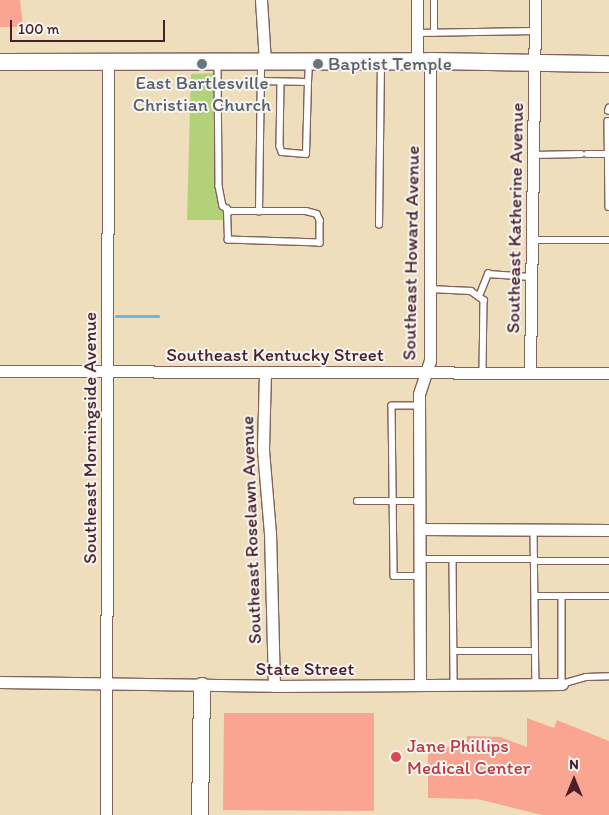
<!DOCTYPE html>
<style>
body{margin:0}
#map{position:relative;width:609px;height:815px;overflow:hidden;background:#eedebc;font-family:Itim,sans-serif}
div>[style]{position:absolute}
.green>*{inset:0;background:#b2d179}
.stream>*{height:3px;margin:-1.5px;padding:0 1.5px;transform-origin:1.5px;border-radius:1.5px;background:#6cb5e4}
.building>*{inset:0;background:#f9a591}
.roads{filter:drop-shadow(1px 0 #83625e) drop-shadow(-1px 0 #83625e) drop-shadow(0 1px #83625e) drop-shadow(0 -1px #83625e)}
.lane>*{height:5.5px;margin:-2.75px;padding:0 2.75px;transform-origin:2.75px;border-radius:2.75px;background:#fff}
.street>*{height:11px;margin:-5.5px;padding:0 5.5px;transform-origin:5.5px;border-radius:5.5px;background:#fff}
.secondary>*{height:16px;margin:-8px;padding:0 8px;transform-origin:8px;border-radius:8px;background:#fff}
.dots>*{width:14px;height:14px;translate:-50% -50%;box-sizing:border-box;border:2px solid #f6f6f2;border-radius:50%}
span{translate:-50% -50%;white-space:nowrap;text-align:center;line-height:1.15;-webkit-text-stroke:4px #f6f6f2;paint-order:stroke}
.worship-label{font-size:19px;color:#5b616d}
.left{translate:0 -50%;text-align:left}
.street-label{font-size:19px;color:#4a1f2b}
.health-label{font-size:19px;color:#be3a42}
.north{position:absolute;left:549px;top:755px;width:50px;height:50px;-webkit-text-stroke:4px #f6f6f2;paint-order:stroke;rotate:0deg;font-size:14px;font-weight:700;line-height:20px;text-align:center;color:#4a1f2b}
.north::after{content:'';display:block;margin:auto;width:18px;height:22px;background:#4a1f2b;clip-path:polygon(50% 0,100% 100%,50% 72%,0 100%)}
.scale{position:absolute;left:10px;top:20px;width:155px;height:22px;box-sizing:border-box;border:2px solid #4a1f2b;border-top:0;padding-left:6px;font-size:15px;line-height:18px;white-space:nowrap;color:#4a1f2b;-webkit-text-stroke:4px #f6f6f2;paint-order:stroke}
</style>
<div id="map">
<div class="green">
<div style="clip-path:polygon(218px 73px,218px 201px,224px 213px,224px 220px,187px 220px,191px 74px)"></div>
</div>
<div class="stream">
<div style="left:116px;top:316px;width:42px"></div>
</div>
<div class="building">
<div style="clip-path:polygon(0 0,20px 0,23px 27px,0 27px)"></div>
<div style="clip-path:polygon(224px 713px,374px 713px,374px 811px,223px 810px)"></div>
<div style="clip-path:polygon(527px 718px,554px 728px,557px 720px,609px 741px,609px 815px,542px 815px,477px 799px,428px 798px,428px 747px,467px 747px,467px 736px,500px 737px,527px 747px)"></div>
</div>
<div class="roads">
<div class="lane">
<div style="left:417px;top:33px;width:118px;rotate:-1deg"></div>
<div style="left:434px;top:33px;width:33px;rotate:-90deg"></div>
<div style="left:218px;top:64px;width:122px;rotate:89.5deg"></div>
<div style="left:219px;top:186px;width:20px;rotate:79deg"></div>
<div style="left:223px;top:206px;width:9px;rotate:36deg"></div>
<div style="left:230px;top:211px;width:76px"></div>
<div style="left:306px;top:211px;width:11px;rotate:15deg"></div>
<div style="left:317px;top:214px;width:7px;rotate:63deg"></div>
<div style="left:320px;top:220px;width:23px;rotate:90deg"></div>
<div style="left:320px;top:243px;width:92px;rotate:-178.1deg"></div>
<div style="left:228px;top:240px;width:31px;rotate:-92deg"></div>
<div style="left:261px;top:81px;width:47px;rotate:1.2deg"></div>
<div style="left:308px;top:82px;width:19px;rotate:-87deg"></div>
<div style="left:281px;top:82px;width:64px;rotate:90.9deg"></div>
<div style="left:280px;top:146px;width:6px;rotate:72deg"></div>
<div style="left:282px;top:152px;width:24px;rotate:5deg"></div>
<div style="left:306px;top:154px;width:72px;rotate:-88.4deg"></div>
<div style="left:608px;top:111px;width:3px;rotate:-72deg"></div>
<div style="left:608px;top:121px;width:86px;rotate:89.3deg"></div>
<div style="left:587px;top:154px;width:22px"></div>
<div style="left:534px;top:155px;width:47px;rotate:-1.2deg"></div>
<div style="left:259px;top:212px;width:148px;rotate:-89.2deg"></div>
<div style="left:379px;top:225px;width:163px;rotate:-89.3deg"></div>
<div style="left:532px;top:240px;width:77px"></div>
<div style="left:430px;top:289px;width:41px;rotate:2.8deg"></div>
<div style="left:471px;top:291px;width:16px;rotate:35deg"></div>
<div style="left:484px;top:300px;width:73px;rotate:90.8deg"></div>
<div style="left:480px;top:294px;width:22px;rotate:-68deg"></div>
<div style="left:488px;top:274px;width:43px;rotate:4deg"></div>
<div style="left:419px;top:406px;width:27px;rotate:180deg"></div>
<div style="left:392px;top:406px;width:170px;rotate:89.3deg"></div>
<div style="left:394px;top:576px;width:27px"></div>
<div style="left:357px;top:501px;width:63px"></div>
<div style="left:534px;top:529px;width:156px;rotate:89.3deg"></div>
<div style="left:421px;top:559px;width:113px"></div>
<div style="left:453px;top:559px;width:126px;rotate:89.5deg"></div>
<div style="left:534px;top:561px;width:75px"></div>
<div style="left:535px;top:596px;width:74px"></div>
<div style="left:562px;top:596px;width:88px;rotate:90deg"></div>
<div style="left:562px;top:684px;width:25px;rotate:-16deg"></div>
<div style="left:586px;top:677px;width:23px;rotate:-2deg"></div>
<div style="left:454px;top:651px;width:81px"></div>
</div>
<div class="street">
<div style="left:261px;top:0;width:62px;rotate:86.3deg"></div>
<div style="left:417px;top:0;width:61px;rotate:90deg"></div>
<div style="left:0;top:371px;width:609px;rotate:0.19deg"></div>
<div style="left:265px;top:372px;width:78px;rotate:91.5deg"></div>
<div style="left:263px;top:450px;width:83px;rotate:85.2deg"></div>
<div style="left:270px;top:533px;width:153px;rotate:88.5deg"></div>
<div style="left:530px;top:372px;width:372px;rotate:-89.2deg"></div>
<div style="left:421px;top:529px;width:188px;rotate:0.3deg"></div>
<div style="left:0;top:682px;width:274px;rotate:0.8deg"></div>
<div style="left:274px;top:686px;width:288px;rotate:-0.4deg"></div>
<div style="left:420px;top:685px;width:291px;rotate:-90.2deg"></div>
<div style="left:419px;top:394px;width:35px;rotate:-72deg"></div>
<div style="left:430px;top:361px;width:300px;rotate:-90deg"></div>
<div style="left:106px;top:815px;width:753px;rotate:-89.85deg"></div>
</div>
<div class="secondary">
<div style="left:0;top:62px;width:430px;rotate:-0.1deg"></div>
<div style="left:430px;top:61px;width:179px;rotate:1deg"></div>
<div style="left:200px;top:815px;width:129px;rotate:-89.1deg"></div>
</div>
</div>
<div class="dots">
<div style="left:202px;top:64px;background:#6b7280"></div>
<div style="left:318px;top:64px;background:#6b7280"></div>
<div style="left:396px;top:757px;background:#e0444e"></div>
</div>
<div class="worship-label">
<span class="left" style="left:328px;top:64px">Baptist Temple</span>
<span style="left:202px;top:94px">East Bartlesville<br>Christian Church</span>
</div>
<div class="street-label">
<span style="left:515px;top:218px;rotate:-89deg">Southeast Katherine Avenue</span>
<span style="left:411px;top:253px;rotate:-89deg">Southeast Howard Avenue</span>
<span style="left:275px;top:355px">Southeast Kentucky Street</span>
<span style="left:90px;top:438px;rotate:-90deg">Southeast Morningside Avenue</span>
<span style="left:251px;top:530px;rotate:-92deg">Southeast Roselawn Avenue</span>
<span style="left:305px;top:669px">State Street</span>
</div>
<div class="health-label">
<span class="left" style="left:407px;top:757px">Jane Phillips<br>Medical Center</span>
</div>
<div class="north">N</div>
<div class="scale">100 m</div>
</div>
